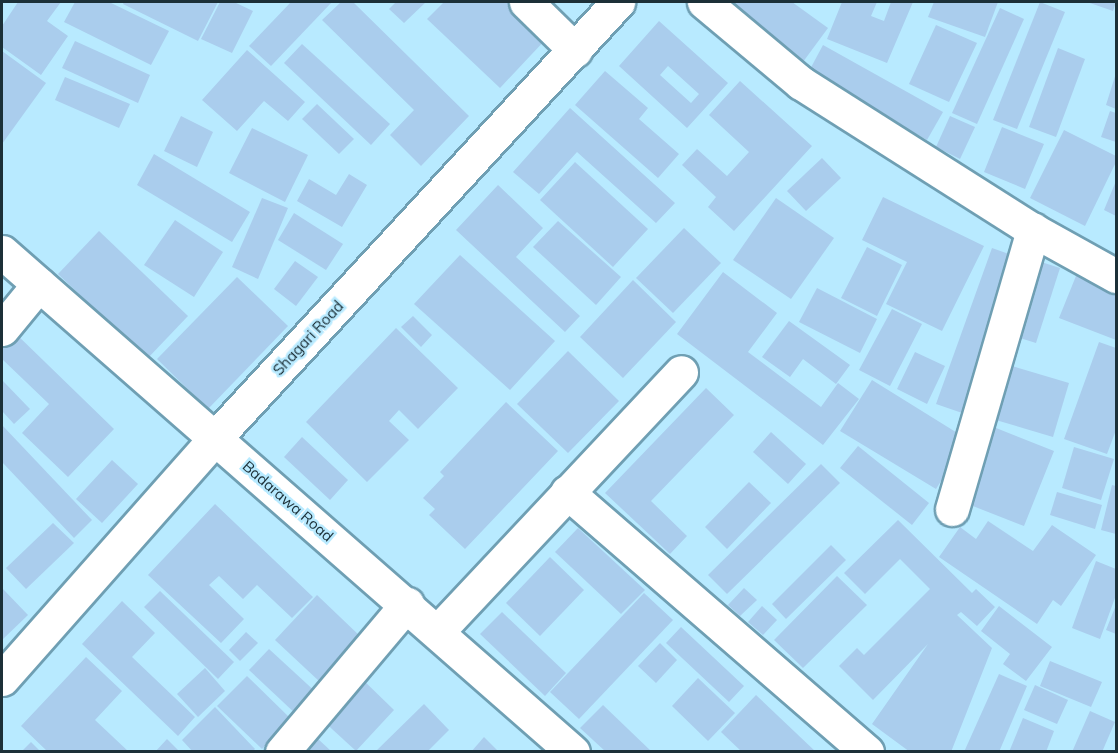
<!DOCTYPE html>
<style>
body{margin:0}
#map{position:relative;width:1118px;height:753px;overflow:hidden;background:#b8eaff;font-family:Mulish,sans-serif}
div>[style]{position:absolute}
.building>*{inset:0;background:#aacded}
.roads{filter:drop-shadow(2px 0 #6f9fb3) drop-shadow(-2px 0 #6f9fb3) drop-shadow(0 2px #6f9fb3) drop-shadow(0 -2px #6f9fb3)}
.minor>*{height:33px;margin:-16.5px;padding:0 16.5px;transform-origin:16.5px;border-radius:16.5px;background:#fff}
span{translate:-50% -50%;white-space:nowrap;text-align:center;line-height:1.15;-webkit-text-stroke:5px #b8eaff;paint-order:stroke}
.street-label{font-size:15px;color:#1c3038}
.frame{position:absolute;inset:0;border:3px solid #1c3038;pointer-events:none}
</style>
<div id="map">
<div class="building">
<div style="clip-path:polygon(18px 2px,61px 2px,47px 21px,68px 36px,41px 75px,2px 47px,2px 26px)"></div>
<div style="clip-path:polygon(75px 2px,109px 2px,169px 31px,151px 65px,64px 22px)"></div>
<div style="clip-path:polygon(124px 2px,218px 2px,198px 41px,123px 4px)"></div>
<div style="clip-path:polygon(220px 2px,234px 2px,253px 11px,232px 53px,201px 39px)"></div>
<div style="clip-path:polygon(291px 2px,332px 2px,271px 66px,249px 46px)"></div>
<div style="clip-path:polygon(341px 2px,353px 2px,469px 116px,421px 166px,390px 135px,414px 110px,322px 20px)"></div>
<div style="clip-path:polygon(396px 2px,426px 2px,404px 23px,389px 9px)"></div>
<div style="clip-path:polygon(444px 2px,509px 2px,547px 38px,500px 88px,427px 19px)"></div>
<div style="clip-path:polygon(713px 2px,792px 2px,828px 28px,800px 66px)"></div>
<div style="clip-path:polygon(842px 2px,877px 2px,871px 16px,884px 21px,891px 2px,913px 2px,887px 63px,827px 39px)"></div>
<div style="clip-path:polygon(934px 2px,998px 2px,985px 37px,928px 17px)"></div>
<div style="clip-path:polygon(1040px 2px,1065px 12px,1017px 129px,993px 120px)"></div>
<div style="clip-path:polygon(1087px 2px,1116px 2px,1113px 11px)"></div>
<div style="clip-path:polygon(1000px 8px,1024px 19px,977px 124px,952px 113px)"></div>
<div style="clip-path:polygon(evenodd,659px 21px,728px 83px,687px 128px,619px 66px,659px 21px,668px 66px,699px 94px,691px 103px,660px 75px,668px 66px)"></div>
<div style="clip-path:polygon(936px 25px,977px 43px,949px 102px,909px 84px)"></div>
<div style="clip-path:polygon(75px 41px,150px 75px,138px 103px,62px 68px)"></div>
<div style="clip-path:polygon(302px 44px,390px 124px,371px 145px,284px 63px)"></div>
<div style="clip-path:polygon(823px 45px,943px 112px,927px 140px,808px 73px)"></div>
<div style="clip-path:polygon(1058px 48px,1085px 59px,1056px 137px,1029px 127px)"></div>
<div style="clip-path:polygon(247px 50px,305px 102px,288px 121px,264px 101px,237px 131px,202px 100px)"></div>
<div style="clip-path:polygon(2px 51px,46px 83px,2px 144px)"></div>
<div style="clip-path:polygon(605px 71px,648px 108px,639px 119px,679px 154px,658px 178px,575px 105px)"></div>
<div style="clip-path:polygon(1116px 73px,1116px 109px,1106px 105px)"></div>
<div style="clip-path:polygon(65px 77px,130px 104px,119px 128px,55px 100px)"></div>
<div style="clip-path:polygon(740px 81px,812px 146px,734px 231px,708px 207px,716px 197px,682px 165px,697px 149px,727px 176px,749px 152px,709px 115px)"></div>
<div style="clip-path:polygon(317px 104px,354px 139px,339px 154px,302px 119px)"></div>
<div style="clip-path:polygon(570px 108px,675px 203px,656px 223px,577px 152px,539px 194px,513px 172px)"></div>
<div style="clip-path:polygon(1110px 111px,1116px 113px,1116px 142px,1101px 137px)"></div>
<div style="clip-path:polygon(181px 116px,213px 132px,197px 167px,164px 151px)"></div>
<div style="clip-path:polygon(950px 116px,975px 127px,960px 159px,936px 147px)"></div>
<div style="clip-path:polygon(1002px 127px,1044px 144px,1025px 189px,984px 172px)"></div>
<div style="clip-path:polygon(252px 128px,308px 155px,285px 202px,229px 173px)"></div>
<div style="clip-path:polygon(1064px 130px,1116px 156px,1116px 162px,1085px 226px,1030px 198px)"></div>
<div style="clip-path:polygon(154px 154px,250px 212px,232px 242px,137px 185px)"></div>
<div style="clip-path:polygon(822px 158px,841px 178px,806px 211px,787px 191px)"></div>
<div style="clip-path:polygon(575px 162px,648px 229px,613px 267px,540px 200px)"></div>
<div style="clip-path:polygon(349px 174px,367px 185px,342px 227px,297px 201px,309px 179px,336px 195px)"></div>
<div style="clip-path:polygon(1116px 181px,1116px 216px,1104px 210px)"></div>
<div style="clip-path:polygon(498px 185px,543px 228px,516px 257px,580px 316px,565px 332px,456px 230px)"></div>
<div style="clip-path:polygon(883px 197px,984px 246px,942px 331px,886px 304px,907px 262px,862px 240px)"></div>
<div style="clip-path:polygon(262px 198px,288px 208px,258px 279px,232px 267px)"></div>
<div style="clip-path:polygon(776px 198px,834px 238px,791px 299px,733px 260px)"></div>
<div style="clip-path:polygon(294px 213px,343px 244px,326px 270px,278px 240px)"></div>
<div style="clip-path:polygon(175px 220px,223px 252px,194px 297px,144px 265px)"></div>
<div style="clip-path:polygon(558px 221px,621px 277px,596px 305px,533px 247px)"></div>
<div style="clip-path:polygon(684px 228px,721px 263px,673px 313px,636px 278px)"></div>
<div style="clip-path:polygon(99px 231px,188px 316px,147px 359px,58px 274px)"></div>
<div style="clip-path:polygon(867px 247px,902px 265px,877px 316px,841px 298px)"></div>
<div style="clip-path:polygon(992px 248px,1023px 259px,968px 415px,936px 404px)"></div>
<div style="clip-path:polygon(460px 255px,555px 341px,510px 390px,414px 304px)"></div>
<div style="clip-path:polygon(1035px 260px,1060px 268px,1036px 343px,1010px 335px)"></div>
<div style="clip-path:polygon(295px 261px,318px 277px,296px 306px,274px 289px)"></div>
<div style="clip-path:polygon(1078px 271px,1116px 286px,1116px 340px,1059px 318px)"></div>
<div style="clip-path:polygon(723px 272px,777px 313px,748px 352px,821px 407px,838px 383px,859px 399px,823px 445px,677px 334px)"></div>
<div style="clip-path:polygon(237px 277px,288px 326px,208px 409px,157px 359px)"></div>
<div style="clip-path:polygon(633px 280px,676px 322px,623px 378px,580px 337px)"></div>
<div style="clip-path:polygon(817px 288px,877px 319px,860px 353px,799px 322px)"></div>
<div style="clip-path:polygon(892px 309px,922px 324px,890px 386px,859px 370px)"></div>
<div style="clip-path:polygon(413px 316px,432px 335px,421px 347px,401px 327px)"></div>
<div style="clip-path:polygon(789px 321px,850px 365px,836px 384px,803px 359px,790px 377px,762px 357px)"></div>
<div style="clip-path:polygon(396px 328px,458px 388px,418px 429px,399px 410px,389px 421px,409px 440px,367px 482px,306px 422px)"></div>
<div style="clip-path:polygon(12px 330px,114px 429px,68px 477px,22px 433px,49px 404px,2px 359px,2px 341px)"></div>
<div style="clip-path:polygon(1099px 342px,1116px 348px,1116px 430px,1107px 454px,1064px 439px)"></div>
<div style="clip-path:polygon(568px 351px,619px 401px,568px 453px,517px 404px)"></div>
<div style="clip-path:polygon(915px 352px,945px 366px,927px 404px,897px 389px)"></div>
<div style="clip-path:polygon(1005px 364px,1069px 383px,1053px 437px,989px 418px)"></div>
<div style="clip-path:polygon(2px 380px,30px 409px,14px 424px,2px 411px)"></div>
<div style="clip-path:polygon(872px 380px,967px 439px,936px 489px,840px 431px)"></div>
<div style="clip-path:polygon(706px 388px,734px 415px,651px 501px,687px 536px,670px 554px,605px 493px)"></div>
<div style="clip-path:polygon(506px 402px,558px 451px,465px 549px,429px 515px,435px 509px,423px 498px,444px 476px,440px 472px)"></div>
<div style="clip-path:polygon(2px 425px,92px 520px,74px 538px,2px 462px)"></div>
<div style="clip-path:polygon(991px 426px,1054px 451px,1024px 526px,960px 501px)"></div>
<div style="clip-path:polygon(771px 432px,806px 464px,788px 484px,753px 452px)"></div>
<div style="clip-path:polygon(302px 437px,348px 480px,330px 500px,284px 457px)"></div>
<div style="clip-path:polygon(858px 446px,929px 503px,912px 525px,840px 468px)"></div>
<div style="clip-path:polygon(1074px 447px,1114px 459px,1101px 500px,1062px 488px)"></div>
<div style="clip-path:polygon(112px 460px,138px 484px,102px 523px,76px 499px)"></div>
<div style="clip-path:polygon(821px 464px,840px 483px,727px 594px,708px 575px)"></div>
<div style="clip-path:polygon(749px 482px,771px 503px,727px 549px,705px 527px)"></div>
<div style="clip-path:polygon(1112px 485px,1116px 486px,1116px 534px,1101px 530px)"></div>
<div style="clip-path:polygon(1057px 492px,1102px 505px,1095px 529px,1050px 515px)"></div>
<div style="clip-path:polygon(215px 504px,313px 597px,292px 618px,257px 585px,243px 599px,219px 576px,209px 585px,244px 619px,221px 643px,148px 575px)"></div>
<div style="clip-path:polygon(898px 520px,972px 593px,976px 589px,995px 607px,977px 626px,961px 612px,957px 615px,992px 648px,951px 752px,910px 752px,872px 724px,928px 644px,873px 700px,839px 666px,857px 648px,864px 655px,930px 589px,900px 559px,865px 594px,844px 573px)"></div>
<div style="clip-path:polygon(988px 521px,1033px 551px,1052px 525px,1096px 555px,1061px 606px,1053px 600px,1037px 624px,939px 557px,960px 527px,976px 539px)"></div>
<div style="clip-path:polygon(53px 523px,74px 543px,26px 589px,6px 568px)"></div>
<div style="clip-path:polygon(578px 528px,645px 590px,621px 614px,555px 552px)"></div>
<div style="clip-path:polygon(831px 545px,846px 560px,786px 619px,772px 604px)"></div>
<div style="clip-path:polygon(550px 557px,584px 590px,540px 636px,506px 603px)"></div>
<div style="clip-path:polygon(1096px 561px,1116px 569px,1116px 595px,1100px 639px,1072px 628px)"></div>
<div style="clip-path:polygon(837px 576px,867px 605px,803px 668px,774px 640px)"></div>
<div style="clip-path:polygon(2px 588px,28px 615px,2px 640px)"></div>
<div style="clip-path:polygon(744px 588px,757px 600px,740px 616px,728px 605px)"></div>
<div style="clip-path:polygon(160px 591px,234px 662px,218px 679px,144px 607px)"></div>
<div style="clip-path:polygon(644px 593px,673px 620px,579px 719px,550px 692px)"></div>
<div style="clip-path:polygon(317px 595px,362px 638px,320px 682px,275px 640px)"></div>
<div style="clip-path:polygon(122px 601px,155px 633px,132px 657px,195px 717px,178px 736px,82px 644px)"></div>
<div style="clip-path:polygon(1116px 605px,1116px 634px,1106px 630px)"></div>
<div style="clip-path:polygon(762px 606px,777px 620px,763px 635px,748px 622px)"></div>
<div style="clip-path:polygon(999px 606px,1052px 647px,1026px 681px,1003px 664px,1010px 654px,981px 631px)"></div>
<div style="clip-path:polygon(502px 612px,566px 673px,545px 696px,480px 634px)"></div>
<div style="clip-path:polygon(681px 627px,744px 686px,729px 702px,666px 643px)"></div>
<div style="clip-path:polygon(246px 632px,258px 643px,240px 661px,229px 650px)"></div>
<div style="clip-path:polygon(660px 643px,677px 660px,656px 683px,638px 666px)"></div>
<div style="clip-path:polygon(269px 649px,319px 695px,298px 716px,249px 670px)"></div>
<div style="clip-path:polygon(86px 657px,122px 691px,95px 720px,129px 752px,48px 752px,21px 726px)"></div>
<div style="clip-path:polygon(1050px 661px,1102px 682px,1091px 707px,1040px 686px)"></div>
<div style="clip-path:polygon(205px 668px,225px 691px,198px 717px,177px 694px)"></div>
<div style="clip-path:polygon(999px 674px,1027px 686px,999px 752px,964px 752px)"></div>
<div style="clip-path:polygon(247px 676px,291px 719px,262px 749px,217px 706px)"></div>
<div style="clip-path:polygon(359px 676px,394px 710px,356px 751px,320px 718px)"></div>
<div style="clip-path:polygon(698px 678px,735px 713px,708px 741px,672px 706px)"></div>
<div style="clip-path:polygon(1035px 685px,1068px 700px,1057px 724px,1024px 710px)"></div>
<div style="clip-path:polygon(756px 695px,816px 752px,742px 752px,721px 732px)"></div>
<div style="clip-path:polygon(424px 704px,449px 730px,427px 752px,375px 752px)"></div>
<div style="clip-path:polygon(603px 705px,652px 752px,606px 752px,580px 728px)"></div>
<div style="clip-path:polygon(215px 707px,255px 749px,252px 752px,193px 752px,182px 740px)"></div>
<div style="clip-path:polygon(1090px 711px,1115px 722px,1102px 752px,1072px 752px)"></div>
<div style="clip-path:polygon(1023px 718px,1054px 731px,1046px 752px,1009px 752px)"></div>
<div style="clip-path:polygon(316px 737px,332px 752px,303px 752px)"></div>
<div style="clip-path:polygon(484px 737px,499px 752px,471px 752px)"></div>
<div style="clip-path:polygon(167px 739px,180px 752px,155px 752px)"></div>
<div style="clip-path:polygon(31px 742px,41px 752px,21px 752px)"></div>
</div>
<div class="roads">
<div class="minor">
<div style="left:526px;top:2px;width:69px;rotate:44.4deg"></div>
<div style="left:704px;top:2px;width:126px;rotate:39.9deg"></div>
<div style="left:801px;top:83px;width:275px;rotate:32.4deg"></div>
<div style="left:1033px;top:230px;width:95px;rotate:29deg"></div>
<div style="left:2px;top:252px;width:759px;rotate:41.21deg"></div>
<div style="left:2px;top:329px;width:58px;rotate:-50.6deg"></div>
<div style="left:567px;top:492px;width:397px;rotate:40.9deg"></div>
<div style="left:952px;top:509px;width:291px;rotate:-73.8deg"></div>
<div style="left:438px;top:631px;width:355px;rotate:-46.8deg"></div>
<div style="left:2px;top:679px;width:322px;rotate:-48.5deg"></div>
<div style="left:215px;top:438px;width:594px;rotate:-47.25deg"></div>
<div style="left:282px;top:752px;width:194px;rotate:-49.8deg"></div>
</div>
</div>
<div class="street-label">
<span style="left:308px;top:338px;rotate:-47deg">Shagari Road</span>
<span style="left:288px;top:501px;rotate:41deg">Badarawa Road</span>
</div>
<div class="frame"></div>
</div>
